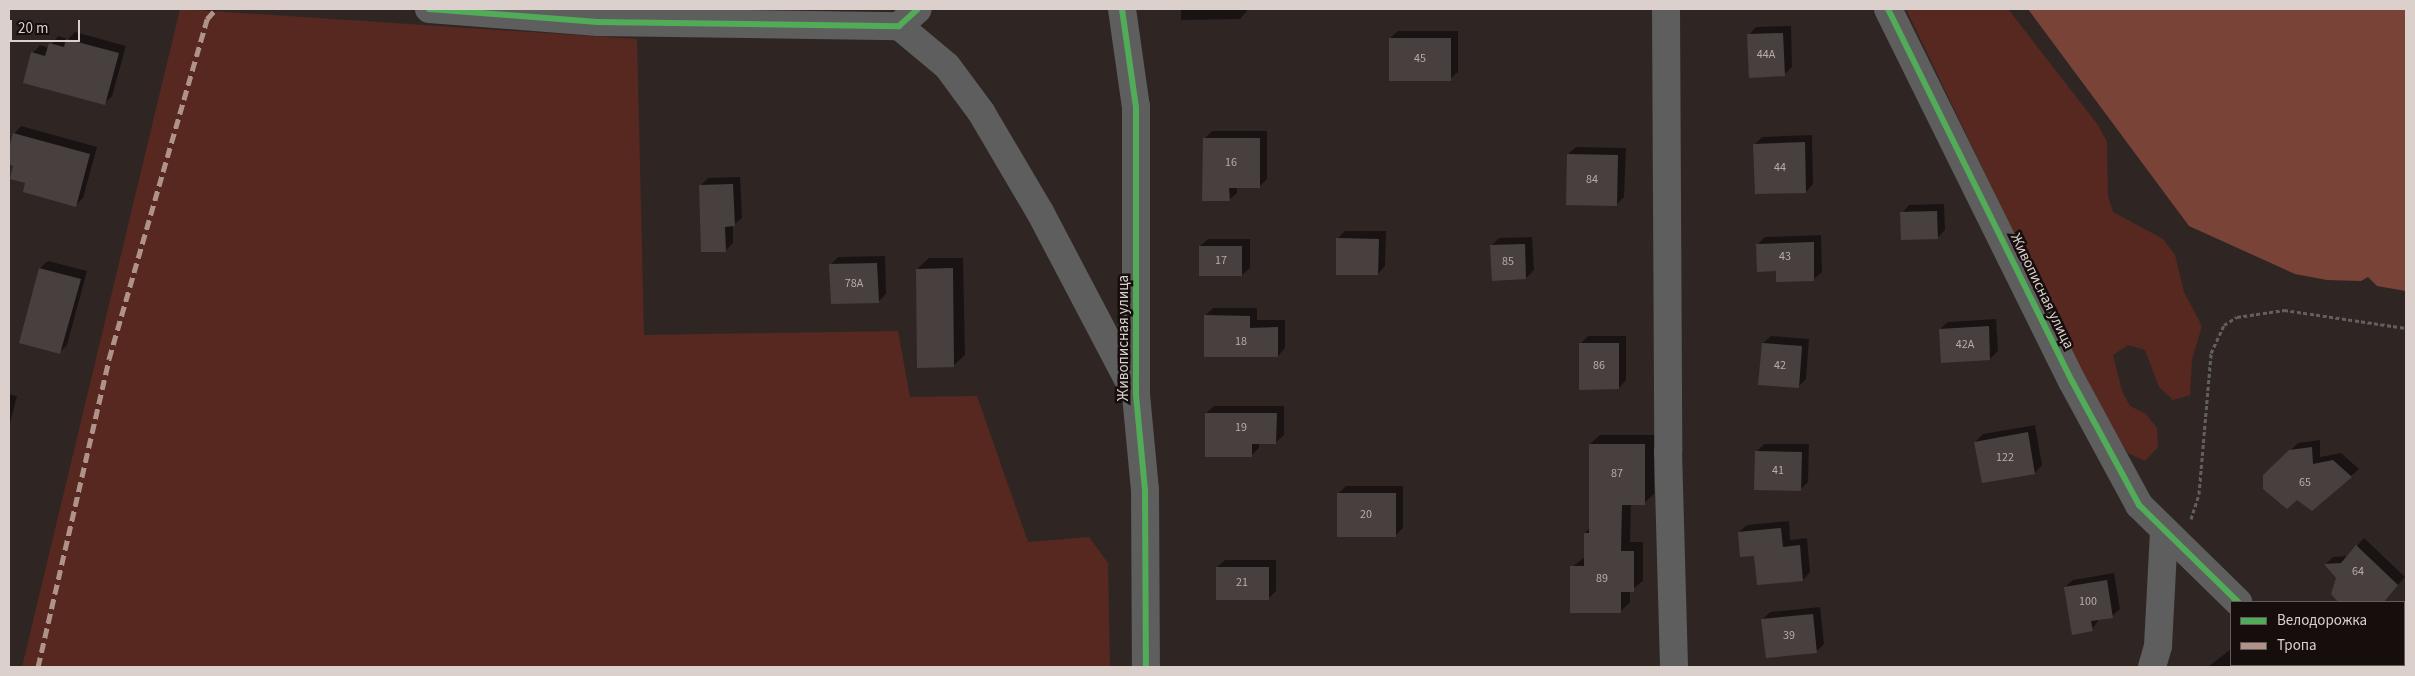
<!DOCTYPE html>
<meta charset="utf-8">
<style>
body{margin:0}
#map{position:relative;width:2415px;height:676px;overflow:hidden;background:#2f2624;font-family:"Source Sans 3",sans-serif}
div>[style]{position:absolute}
.green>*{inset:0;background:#572820}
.water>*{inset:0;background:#7a4338}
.shadow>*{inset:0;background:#0007}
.building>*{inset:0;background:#47403e}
.path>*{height:3px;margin-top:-1.5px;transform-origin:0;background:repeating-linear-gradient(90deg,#61605e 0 4px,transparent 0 6.5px)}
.minor>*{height:28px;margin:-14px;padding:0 14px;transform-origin:14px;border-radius:14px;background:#5d5e5d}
.quiet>*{height:5px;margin-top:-2.5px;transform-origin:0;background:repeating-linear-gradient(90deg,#af9288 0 10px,transparent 0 15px)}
.cycleway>*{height:6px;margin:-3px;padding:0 3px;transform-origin:3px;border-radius:3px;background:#51ab58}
span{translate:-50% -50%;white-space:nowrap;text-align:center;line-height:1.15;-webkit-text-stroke:5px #160e0d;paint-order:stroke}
.number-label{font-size:12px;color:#b7aca9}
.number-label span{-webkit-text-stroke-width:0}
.street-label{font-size:15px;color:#dcd0cd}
.frame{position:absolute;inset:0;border:10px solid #dcd0cd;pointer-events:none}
.legend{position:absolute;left:2230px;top:601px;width:175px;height:65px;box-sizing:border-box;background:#160e0d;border:1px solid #655c5a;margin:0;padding:6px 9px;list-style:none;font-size:15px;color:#dcd0cd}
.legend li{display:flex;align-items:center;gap:10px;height:25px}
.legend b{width:25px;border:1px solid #655c5a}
.scale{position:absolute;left:10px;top:20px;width:70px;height:22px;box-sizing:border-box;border:2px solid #dcd0cd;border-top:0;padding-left:6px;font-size:15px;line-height:18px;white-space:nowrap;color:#dcd0cd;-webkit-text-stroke:4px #160e0d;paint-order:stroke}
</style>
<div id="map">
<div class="green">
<div style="clip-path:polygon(180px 9px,637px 39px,644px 335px,898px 331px,910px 397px,977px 396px,1028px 542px,1089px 537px,1108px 563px,1110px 667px,22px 667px)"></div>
<div style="clip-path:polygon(1906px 9px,2008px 9px,2098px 125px,2107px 142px,2108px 196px,2113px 212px,2163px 239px,2175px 255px,2184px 292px,2202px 326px,2192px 359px,2190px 395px,2173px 400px,2159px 387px,2145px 350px,2128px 345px,2113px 355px,2122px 391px,2130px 406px,2146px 414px,2157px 428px,2158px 447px,2145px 461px,2128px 453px,2096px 404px)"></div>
</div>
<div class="water">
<div style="clip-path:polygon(2028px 9px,2406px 9px,2406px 291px,2377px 286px,2368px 277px,2361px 281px,2327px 280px,2295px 274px,2189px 226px)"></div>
</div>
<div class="shadow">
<div style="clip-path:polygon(1181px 9px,1247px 9px,1247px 11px,1240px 19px,1181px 20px)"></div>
<div style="clip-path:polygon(1791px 26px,1792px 67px,1784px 75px,1749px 35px,1756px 27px)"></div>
<div style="clip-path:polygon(1398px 31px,1458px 31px,1458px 72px,1450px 79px,1390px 38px)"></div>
<div style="clip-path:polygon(75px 32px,126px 46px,112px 96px,104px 104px,33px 53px,40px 45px,49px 48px,58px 36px,68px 39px)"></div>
<div style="clip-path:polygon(21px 126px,97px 147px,83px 198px,76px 205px,9px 163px,14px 134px)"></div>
<div style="clip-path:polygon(1212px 131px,1267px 131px,1267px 179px,1259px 187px,1237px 187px,1237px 193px,1229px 200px,1204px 139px)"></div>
<div style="clip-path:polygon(1812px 135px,1813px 184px,1806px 192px,1754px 145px,1762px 137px)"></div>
<div style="clip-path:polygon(1576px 147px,1626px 148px,1624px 197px,1616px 205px,1568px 154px)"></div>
<div style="clip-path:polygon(740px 177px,742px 218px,733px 225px,733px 243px,726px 250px,700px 186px,708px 178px)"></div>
<div style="clip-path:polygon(1944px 204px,1945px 230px,1937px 238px,1902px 213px,1909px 205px)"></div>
<div style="clip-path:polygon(1345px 231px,1386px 231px,1385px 266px,1378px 274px,1337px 239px)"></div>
<div style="clip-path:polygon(1821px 235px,1822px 272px,1814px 279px,1777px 270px,1757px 245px,1765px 237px)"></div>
<div style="clip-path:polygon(1532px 237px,1534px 270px,1526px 278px,1491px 246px,1499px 238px)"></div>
<div style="clip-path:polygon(1208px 239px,1250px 239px,1250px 268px,1242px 275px,1200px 246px)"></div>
<div style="clip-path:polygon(885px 256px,886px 294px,878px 302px,830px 265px,838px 257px)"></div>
<div style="clip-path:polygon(929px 258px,963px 258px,965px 355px,953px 366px,917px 269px)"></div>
<div style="clip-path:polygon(48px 261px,87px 271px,67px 345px,60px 352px,20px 342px,40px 268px)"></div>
<div style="clip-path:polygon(1213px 308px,1257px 308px,1257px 320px,1285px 320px,1285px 348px,1278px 356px,1205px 316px)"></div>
<div style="clip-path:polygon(1996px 319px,1998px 351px,1990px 359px,1940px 329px,1948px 322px)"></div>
<div style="clip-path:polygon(1588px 336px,1626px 336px,1626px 380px,1619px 388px,1580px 344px)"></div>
<div style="clip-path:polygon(1771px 336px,1809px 339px,1806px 379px,1798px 387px,1763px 343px)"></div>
<div style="clip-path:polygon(9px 394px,17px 396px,9px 427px)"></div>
<div style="clip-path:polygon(1214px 406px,1284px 406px,1284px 435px,1276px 442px,1259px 442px,1259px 448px,1251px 456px,1206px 413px)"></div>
<div style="clip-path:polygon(2035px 425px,2042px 465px,2035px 473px,1975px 442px,1983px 434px)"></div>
<div style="clip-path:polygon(1600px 435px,1654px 435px,1654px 494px,1644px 503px,1631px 503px,1630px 542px,1643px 542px,1643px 581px,1630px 591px,1630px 602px,1620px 612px,1572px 567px,1585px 557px,1585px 533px,1590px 528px,1590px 444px)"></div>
<div style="clip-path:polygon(2320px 440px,2320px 457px,2341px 453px,2359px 469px,2312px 510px,2264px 476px,2298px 443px)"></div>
<div style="clip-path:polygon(1764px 444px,1809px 444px,1808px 482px,1800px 490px,1756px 452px)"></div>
<div style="clip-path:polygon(1346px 486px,1403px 486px,1403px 528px,1396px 535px,1338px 494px)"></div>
<div style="clip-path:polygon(1789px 521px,1790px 540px,1807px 538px,1810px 572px,1803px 580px,1755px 555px,1739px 532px,1747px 525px)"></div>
<div style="clip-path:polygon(2364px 538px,2405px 577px,2383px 602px,2342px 602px,2332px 594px,2338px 578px,2326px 564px,2333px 557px,2348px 556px)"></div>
<div style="clip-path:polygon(1225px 560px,1276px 560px,1276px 591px,1268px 599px,1217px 567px)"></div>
<div style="clip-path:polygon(2114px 573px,2120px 609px,2112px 616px,2099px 619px,2092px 630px,2065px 587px,2073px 580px)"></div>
<div style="clip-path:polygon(1820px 607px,1824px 644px,1817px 651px,1762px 620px,1770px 612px)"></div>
<div style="clip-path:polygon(2231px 649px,2232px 667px,2208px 667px)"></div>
</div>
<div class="building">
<div style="clip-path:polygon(1783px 33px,1785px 76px,1749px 78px,1747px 34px)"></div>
<div style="clip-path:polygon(1389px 38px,1451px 38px,1451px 81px,1389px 81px)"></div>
<div style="clip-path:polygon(66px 39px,119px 53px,105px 105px,23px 83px,31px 52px,45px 56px,49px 43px,64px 47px)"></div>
<div style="clip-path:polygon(13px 133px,90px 154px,76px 207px,23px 192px,25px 183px,10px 179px,13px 166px,9px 164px,9px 148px)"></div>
<div style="clip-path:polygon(1203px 138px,1260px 138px,1260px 188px,1229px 188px,1230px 201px,1202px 201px)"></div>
<div style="clip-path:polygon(1805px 142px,1806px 193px,1755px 194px,1753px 144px)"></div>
<div style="clip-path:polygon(1567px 154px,1618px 155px,1617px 206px,1566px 205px)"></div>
<div style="clip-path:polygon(733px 184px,735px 226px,725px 227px,726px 252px,701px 252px,699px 185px)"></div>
<div style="clip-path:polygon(1937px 211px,1938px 239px,1901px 240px,1900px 212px)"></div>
<div style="clip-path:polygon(1336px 238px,1379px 239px,1378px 275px,1336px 275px)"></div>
<div style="clip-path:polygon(1814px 242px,1814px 281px,1776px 282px,1776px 271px,1757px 272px,1756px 244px)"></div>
<div style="clip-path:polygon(1525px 244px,1526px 279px,1492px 281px,1490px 245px)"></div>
<div style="clip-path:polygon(1199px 246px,1242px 246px,1242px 276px,1199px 276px)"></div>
<div style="clip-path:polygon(877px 263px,879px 303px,831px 304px,829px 264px)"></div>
<div style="clip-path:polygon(39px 268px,81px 279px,60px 354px,19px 343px)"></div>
<div style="clip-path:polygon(953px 268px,954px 367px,917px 368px,916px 269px)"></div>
<div style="clip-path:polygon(1204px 315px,1250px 316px,1250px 328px,1278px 327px,1278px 357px,1204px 357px)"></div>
<div style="clip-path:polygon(1989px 326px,1990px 360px,1941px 363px,1939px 329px)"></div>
<div style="clip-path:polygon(1579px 343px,1619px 343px,1619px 389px,1579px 390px)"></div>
<div style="clip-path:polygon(1762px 343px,1802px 346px,1799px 388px,1758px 385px)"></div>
<div style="clip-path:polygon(1205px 413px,1277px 413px,1276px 444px,1252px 444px,1252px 457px,1205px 457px)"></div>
<div style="clip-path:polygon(2028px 432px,2035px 474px,1982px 483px,1974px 442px)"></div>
<div style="clip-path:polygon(1589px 444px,1645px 444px,1645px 505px,1622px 505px,1621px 551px,1634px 551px,1634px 592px,1621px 592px,1621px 613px,1570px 613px,1570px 566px,1584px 566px,1584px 533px,1589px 533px)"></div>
<div style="clip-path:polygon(2312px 447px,2313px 464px,2333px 460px,2352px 477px,2312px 511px,2297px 500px,2287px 509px,2263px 489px,2263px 475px,2289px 450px)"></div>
<div style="clip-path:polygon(1755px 451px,1802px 452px,1801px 491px,1754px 490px)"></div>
<div style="clip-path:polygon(1337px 493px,1396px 493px,1396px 537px,1337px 537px)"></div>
<div style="clip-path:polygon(1781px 528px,1783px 547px,1800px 545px,1803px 581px,1757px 585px,1754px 556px,1740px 557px,1738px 532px)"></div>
<div style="clip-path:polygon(2356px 545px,2398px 585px,2384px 602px,2338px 602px,2331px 594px,2336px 578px,2324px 564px,2341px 563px)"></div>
<div style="clip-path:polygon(1216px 567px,1269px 567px,1269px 600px,1216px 600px)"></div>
<div style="clip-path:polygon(2107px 580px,2113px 618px,2091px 621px,2093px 631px,2072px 635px,2064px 587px)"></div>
<div style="clip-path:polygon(1813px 614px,1817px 653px,1766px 658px,1761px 619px)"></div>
</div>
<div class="path">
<div style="left:2191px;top:519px;width:26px;rotate:-72deg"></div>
<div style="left:2199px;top:494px;width:142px;rotate:-85.1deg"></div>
<div style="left:2211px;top:353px;width:31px;rotate:-65deg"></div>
<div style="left:2224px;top:325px;width:15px;rotate:-32deg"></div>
<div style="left:2237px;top:317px;width:48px;rotate:-8.5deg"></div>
<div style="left:2284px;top:310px;width:123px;rotate:8.4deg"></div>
</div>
<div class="minor">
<div style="left:429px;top:9px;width:169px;rotate:4.4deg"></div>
<div style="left:598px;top:22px;width:301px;rotate:0.8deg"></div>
<div style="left:899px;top:26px;width:62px;rotate:39.8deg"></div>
<div style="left:947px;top:66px;width:57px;rotate:53.5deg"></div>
<div style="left:981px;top:112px;width:116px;rotate:59.5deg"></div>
<div style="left:1040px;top:212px;width:207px;rotate:62.3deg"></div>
<div style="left:1122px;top:9px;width:99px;rotate:81.9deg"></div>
<div style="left:1136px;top:107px;width:288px;rotate:90deg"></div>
<div style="left:1136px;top:395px;width:95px;rotate:84.6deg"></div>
<div style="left:1145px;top:490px;width:177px;rotate:89.7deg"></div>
<div style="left:1666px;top:9px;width:442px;rotate:89.7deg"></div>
<div style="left:1668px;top:451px;width:216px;rotate:88.4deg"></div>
<div style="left:1888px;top:9px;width:415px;rotate:63.7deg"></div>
<div style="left:2072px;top:381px;width:141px;rotate:61.6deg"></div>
<div style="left:2139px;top:505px;width:139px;rotate:44.4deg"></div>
<div style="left:899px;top:26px;width:25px;rotate:-42deg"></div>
<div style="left:2304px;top:665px;width:3px;rotate:45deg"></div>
<div style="left:2152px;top:667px;width:22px;rotate:-74deg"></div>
<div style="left:2158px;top:646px;width:116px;rotate:-87deg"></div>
</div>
<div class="quiet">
<div style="left:2304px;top:665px;width:3px;rotate:45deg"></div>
<div style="left:38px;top:667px;width:316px;rotate:-77deg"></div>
<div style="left:109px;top:359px;width:354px;rotate:-73.9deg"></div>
<div style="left:207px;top:19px;width:13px;rotate:-48deg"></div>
</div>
<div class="cycleway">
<div style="left:429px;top:9px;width:169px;rotate:4.4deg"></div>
<div style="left:598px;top:22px;width:301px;rotate:0.8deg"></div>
<div style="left:899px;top:26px;width:25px;rotate:-42deg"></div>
<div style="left:1122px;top:9px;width:99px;rotate:81.9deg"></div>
<div style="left:1136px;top:107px;width:288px;rotate:90deg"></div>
<div style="left:1136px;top:395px;width:95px;rotate:84.6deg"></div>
<div style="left:1145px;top:490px;width:177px;rotate:89.7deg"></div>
<div style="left:1888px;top:9px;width:415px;rotate:63.7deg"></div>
<div style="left:2072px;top:381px;width:141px;rotate:61.6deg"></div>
<div style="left:2139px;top:505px;width:139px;rotate:44.4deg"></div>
</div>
<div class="number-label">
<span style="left:1766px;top:55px">44А</span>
<span style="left:1420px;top:59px">45</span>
<span style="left:1231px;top:163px">16</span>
<span style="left:1780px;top:168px">44</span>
<span style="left:1592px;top:180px">84</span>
<span style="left:1785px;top:257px">43</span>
<span style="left:1221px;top:261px">17</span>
<span style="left:1508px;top:262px">85</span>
<span style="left:854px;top:284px">78А</span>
<span style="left:1241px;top:342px">18</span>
<span style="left:1965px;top:345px">42А</span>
<span style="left:1599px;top:366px">86</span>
<span style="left:1780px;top:366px">42</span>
<span style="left:1241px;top:428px">19</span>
<span style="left:2005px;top:458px">122</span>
<span style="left:1778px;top:471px">41</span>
<span style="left:1617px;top:474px">87</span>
<span style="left:2305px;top:483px">65</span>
<span style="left:1366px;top:515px">20</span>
<span style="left:2358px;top:572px">64</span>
<span style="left:1602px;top:579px">89</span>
<span style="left:1242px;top:583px">21</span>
<span style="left:2088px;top:602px">100</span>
<span style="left:1789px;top:636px">39</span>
</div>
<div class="street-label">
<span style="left:2042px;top:291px;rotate:64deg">Живописная улица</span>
<span style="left:1124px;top:338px;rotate:-90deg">Живописная улица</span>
</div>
<div class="frame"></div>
<ul class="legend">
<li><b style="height:6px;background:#51ab58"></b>Велодорожка</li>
<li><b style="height:6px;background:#af9288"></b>Тропа</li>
</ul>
<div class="scale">20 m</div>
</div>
